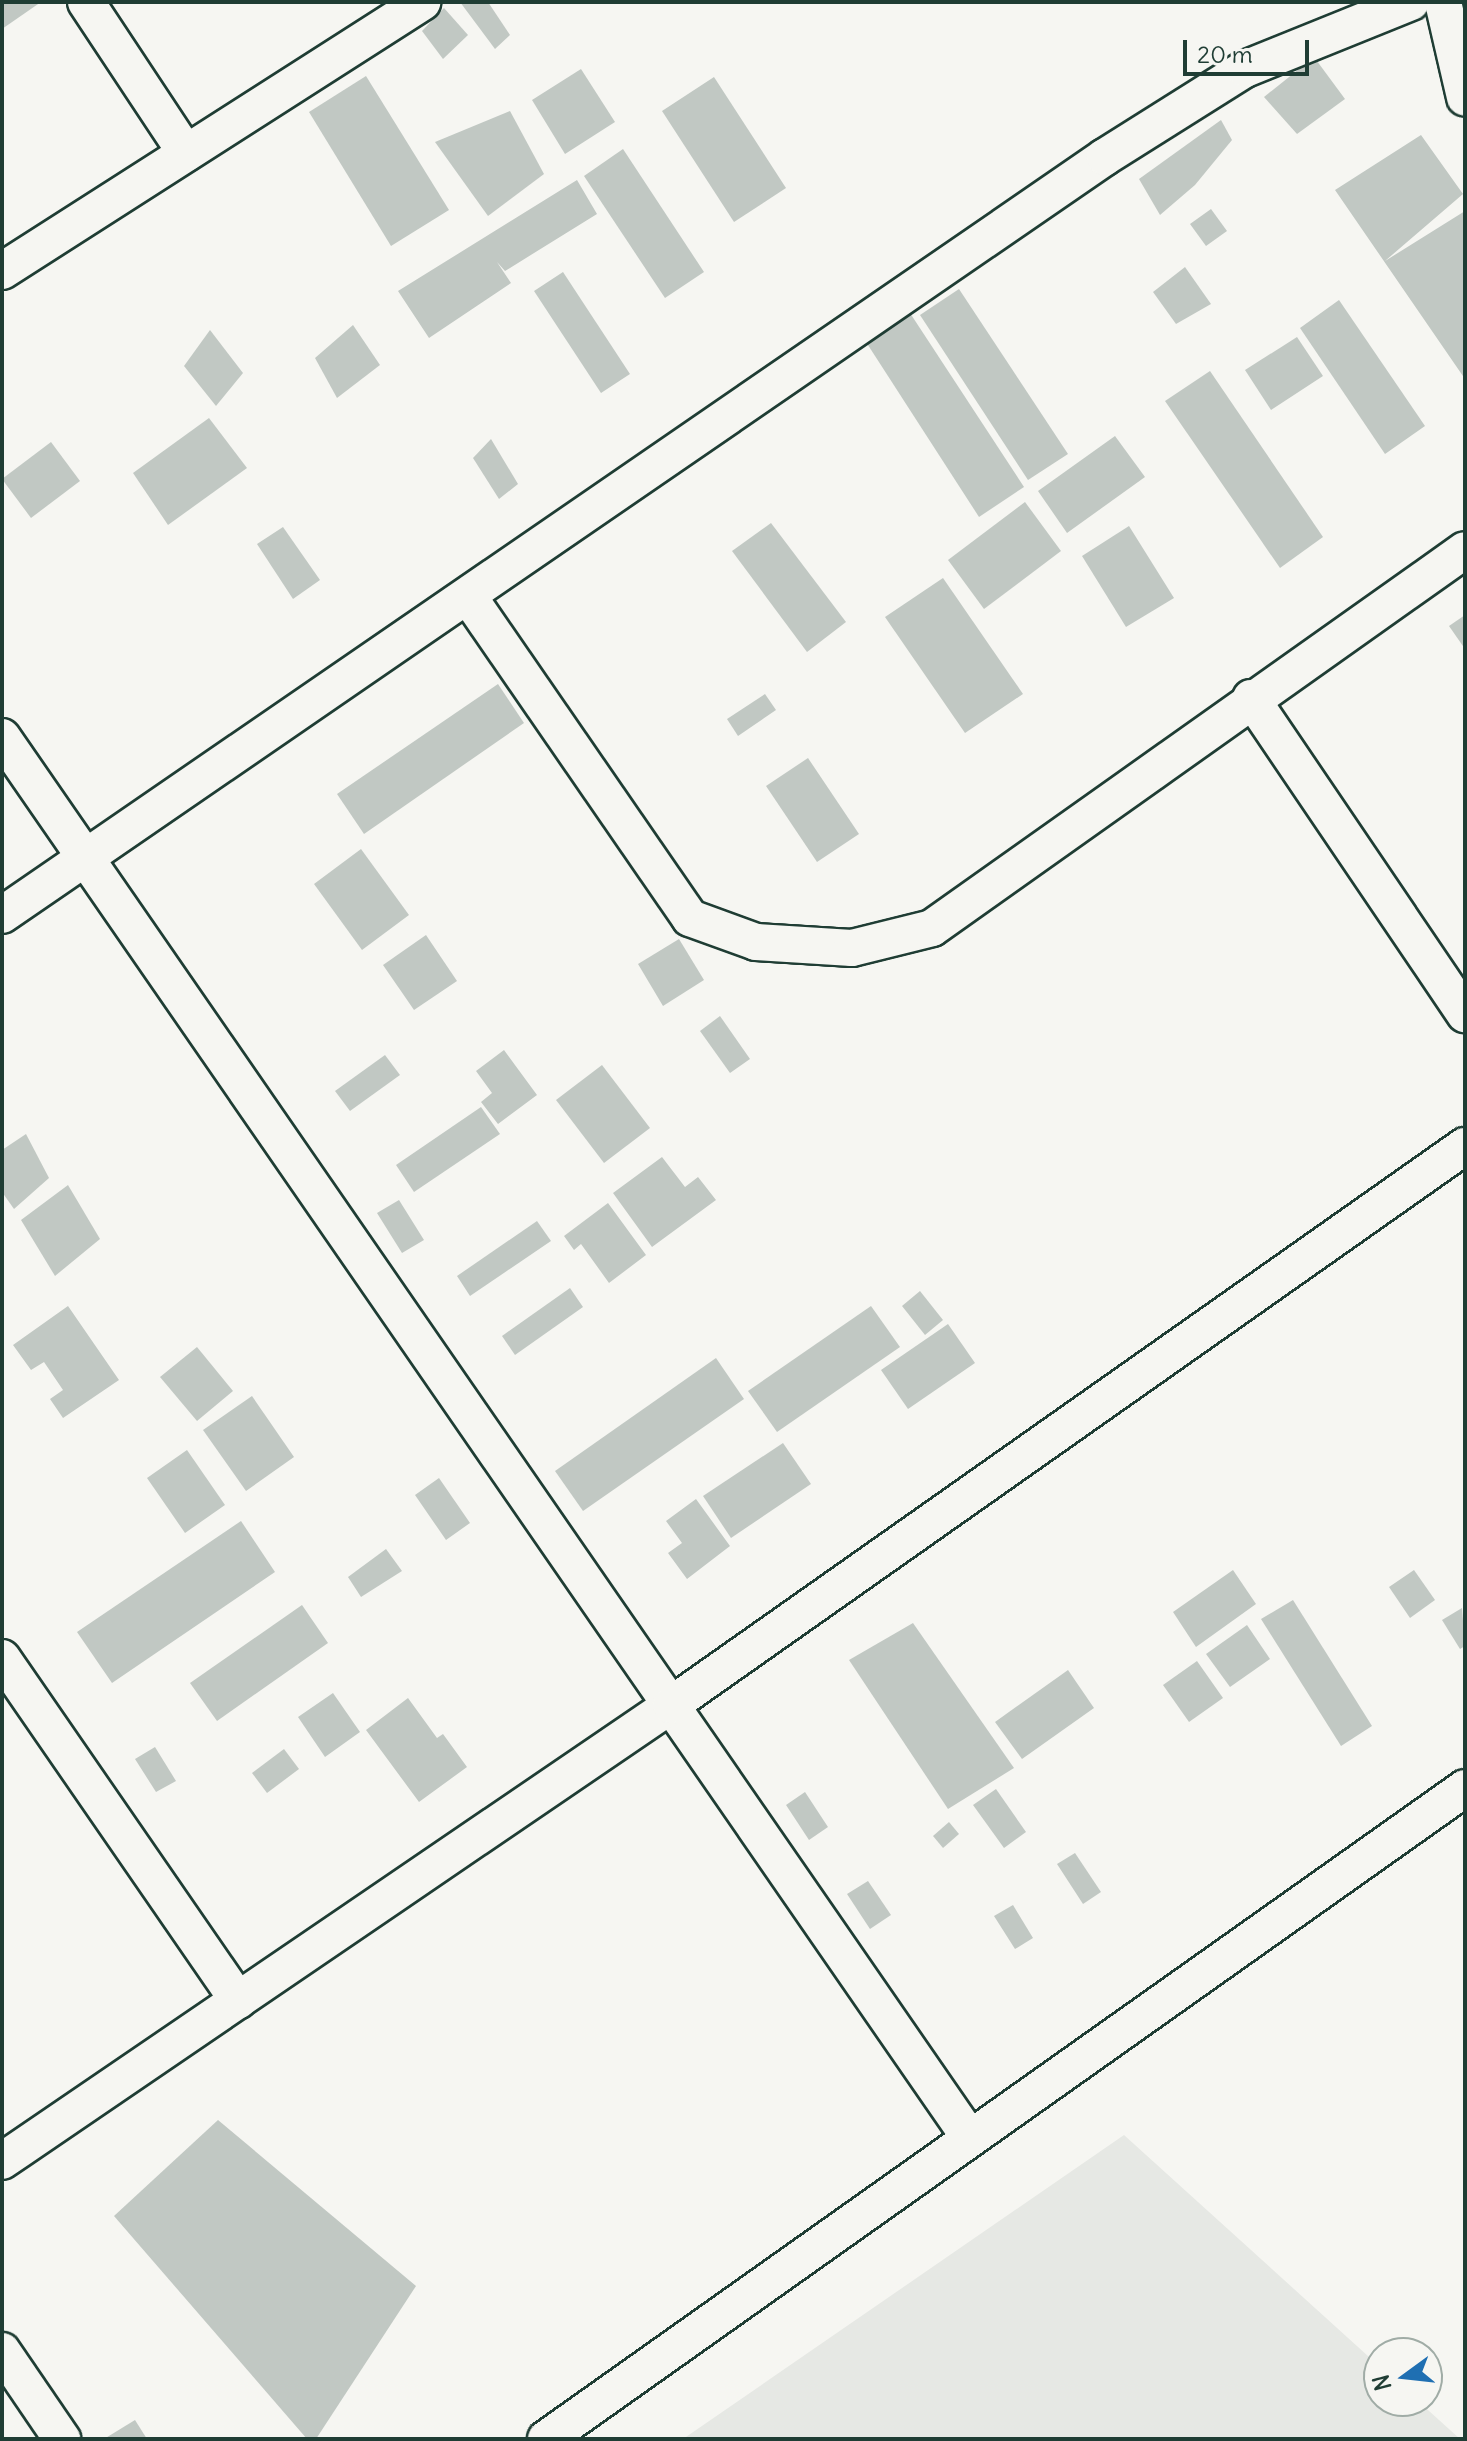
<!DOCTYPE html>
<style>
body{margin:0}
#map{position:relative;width:1467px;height:2441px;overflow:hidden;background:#f6f6f2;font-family:Delius,sans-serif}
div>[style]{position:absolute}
.built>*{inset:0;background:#e6e8e4}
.building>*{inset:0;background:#c1c8c3}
.roads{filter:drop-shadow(2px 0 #1f3d34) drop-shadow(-2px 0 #1f3d34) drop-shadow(0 2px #1f3d34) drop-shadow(0 -2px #1f3d34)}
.street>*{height:36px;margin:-18px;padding:0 18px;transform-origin:18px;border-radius:18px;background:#f6f6f2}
span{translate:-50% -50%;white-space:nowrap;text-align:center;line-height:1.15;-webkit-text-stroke:7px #f6f6f2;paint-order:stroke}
.frame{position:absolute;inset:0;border:4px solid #1f3d34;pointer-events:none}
.north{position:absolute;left:1363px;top:2337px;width:80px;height:80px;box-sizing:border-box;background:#f6f6f2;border:2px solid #a0aca6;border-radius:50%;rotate:255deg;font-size:22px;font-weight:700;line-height:32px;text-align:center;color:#1f3d34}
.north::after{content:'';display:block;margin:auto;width:28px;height:36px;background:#1f6fb2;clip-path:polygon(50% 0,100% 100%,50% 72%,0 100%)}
.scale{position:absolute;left:1183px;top:40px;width:126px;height:36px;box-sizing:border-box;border:4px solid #1f3d34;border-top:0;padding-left:10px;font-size:24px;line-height:28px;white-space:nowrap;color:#1f3d34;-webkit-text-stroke:6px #f6f6f2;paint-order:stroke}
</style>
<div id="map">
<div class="built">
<div style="clip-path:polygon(1124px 2135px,1379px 2366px,1379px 2401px,1418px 2401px,1460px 2439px,683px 2439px)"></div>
</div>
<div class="building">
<div style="clip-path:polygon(2px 2px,41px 2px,2px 29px)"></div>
<div style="clip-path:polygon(460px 2px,488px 2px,510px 35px,495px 49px)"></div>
<div style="clip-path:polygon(444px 8px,468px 35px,443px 59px,422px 31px)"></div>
<div style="clip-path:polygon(1314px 57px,1345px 99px,1297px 134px,1264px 97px)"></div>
<div style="clip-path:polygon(581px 69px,615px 122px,565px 154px,532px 100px)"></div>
<div style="clip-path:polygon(366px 76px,449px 210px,391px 246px,309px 112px)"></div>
<div style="clip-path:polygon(714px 77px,786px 188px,734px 222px,662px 111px)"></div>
<div style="clip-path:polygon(510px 111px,544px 174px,488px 216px,435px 142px)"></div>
<div style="clip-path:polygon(1221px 120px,1232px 140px,1195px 185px,1160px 215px,1139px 179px)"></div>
<div style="clip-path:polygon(1421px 135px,1463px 194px,1385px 261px,1465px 211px,1465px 379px,1335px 190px)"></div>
<div style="clip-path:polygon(623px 149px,704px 272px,665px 298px,584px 176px)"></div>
<div style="clip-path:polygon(577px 180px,597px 214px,505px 271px,497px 262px,511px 283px,429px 338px,398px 291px)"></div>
<div style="clip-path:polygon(1211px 209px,1227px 231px,1206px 246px,1190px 224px)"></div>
<div style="clip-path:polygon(1185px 267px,1211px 304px,1176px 324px,1153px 292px)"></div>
<div style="clip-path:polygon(563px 272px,630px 374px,601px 393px,534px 291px)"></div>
<div style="clip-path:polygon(959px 289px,1068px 454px,1028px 480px,920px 315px)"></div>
<div style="clip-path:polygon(1339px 300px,1425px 426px,1385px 454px,1300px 328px)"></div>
<div style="clip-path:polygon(910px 313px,1024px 487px,979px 517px,866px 342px)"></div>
<div style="clip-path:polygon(353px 325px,380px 365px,337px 398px,315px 358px)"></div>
<div style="clip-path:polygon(210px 330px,243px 373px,216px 406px,184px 366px)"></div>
<div style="clip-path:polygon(1297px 337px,1323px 376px,1271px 410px,1245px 370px)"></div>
<div style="clip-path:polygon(1210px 371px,1323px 537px,1280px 568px,1165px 401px)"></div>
<div style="clip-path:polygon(209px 418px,247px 468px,168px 525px,133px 473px)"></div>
<div style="clip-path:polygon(1115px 436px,1145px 477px,1067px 533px,1038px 491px)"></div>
<div style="clip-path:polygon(491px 439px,518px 484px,499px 499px,473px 458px)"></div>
<div style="clip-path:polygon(51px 442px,80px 481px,31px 518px,2px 479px)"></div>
<div style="clip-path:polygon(1025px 502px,1061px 551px,984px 609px,948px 560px)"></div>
<div style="clip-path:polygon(771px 523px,846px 622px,807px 652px,732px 551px)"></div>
<div style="clip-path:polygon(1129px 526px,1174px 598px,1126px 627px,1082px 556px)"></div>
<div style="clip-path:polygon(283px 527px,320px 580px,293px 599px,257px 544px)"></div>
<div style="clip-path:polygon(943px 578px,1023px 694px,965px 733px,885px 617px)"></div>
<div style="clip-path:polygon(1465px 615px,1465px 649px,1449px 626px)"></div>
<div style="clip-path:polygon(498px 684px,524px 723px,364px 834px,337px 794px)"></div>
<div style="clip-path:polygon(765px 694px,776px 710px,738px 736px,727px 719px)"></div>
<div style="clip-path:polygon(808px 758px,859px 834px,817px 862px,766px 786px)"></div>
<div style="clip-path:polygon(361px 849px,409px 915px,362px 950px,314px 884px)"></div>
<div style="clip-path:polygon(426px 935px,457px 981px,414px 1010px,383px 965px)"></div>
<div style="clip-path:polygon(679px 939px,704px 980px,663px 1006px,638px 964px)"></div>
<div style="clip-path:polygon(720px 1016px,750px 1059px,730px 1073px,700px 1031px)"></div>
<div style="clip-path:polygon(504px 1050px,537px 1095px,498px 1124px,481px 1102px,492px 1093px,476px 1071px)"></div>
<div style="clip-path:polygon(385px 1055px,400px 1075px,350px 1111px,335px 1091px)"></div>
<div style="clip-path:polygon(602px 1065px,650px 1128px,604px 1163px,556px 1100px)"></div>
<div style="clip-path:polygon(481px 1107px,500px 1134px,414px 1192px,396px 1165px)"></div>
<div style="clip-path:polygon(26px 1134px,49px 1178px,14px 1209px,2px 1192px,2px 1150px)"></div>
<div style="clip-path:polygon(662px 1157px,685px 1187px,698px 1177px,716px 1200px,652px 1247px,613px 1193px)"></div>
<div style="clip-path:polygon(68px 1185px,100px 1239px,55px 1276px,21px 1220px)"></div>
<div style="clip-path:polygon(399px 1200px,424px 1240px,402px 1253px,377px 1213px)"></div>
<div style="clip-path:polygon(608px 1203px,646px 1255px,609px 1283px,581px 1244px,574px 1250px,564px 1236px)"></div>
<div style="clip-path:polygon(537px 1221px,551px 1241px,470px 1296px,457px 1276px)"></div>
<div style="clip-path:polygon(570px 1288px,583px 1307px,515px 1355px,502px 1336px)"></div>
<div style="clip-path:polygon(920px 1291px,943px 1320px,925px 1335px,902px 1306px)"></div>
<div style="clip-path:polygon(68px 1306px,119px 1380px,63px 1418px,50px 1399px,63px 1390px,44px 1362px,31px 1370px,13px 1345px)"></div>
<div style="clip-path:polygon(871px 1306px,900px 1347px,777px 1432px,748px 1391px)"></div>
<div style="clip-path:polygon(948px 1324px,975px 1363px,908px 1409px,881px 1370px)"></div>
<div style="clip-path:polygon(197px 1347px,233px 1391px,197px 1421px,160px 1377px)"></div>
<div style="clip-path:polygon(716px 1358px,744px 1399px,583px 1511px,555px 1471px)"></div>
<div style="clip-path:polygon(252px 1396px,294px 1457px,246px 1491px,203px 1430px)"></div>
<div style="clip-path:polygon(783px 1443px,811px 1484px,731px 1538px,703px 1496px)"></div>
<div style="clip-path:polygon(187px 1450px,225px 1505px,185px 1533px,147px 1478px)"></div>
<div style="clip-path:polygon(439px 1478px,470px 1523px,446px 1540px,415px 1495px)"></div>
<div style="clip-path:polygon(696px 1499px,730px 1546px,687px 1579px,668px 1553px,682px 1543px,666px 1521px)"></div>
<div style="clip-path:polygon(241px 1521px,275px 1572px,112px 1683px,77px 1632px)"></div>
<div style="clip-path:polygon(386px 1549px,402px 1571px,361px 1597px,348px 1577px)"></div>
<div style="clip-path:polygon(1233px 1570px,1256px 1604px,1196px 1647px,1173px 1612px)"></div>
<div style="clip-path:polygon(1414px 1570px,1435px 1600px,1410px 1618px,1389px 1587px)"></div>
<div style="clip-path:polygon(1293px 1600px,1372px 1726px,1341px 1746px,1261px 1619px)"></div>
<div style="clip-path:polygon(302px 1605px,328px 1643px,217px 1721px,190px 1683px)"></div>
<div style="clip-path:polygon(1462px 1608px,1465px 1646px,1460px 1649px,1442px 1620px)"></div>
<div style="clip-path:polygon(913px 1623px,1014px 1768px,948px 1809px,849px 1660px)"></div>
<div style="clip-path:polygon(1247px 1625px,1270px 1659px,1230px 1687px,1206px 1654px)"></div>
<div style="clip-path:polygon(1197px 1661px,1223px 1698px,1189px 1722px,1163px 1685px)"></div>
<div style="clip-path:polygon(1068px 1670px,1094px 1708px,1022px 1759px,995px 1722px)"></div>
<div style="clip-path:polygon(333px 1693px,360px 1732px,325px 1757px,298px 1717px)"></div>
<div style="clip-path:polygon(408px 1698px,437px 1738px,443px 1734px,467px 1767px,419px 1802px,366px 1730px)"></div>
<div style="clip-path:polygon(155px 1747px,176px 1781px,156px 1792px,135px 1759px)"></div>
<div style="clip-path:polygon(284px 1749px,299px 1769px,267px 1793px,252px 1773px)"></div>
<div style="clip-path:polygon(996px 1789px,1026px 1832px,1004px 1848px,973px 1805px)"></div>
<div style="clip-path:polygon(805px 1792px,828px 1827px,809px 1840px,786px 1805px)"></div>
<div style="clip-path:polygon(949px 1822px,959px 1834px,943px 1848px,933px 1836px)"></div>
<div style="clip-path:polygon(1075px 1853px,1101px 1892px,1083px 1904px,1057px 1864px)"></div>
<div style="clip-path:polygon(868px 1881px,891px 1915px,870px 1929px,847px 1894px)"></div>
<div style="clip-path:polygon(1013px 1905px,1033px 1938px,1015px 1949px,994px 1916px)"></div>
<div style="clip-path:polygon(218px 2120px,416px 2286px,316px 2439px,307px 2439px,114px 2216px)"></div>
<div style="clip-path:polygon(135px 2420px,147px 2439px,104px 2439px)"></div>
</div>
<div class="roads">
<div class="street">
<div style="left:86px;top:2px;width:181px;rotate:56.5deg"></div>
<div style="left:1443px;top:2px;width:98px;rotate:77deg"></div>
<div style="left:2px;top:271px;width:499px;rotate:-32.6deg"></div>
<div style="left:468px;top:596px;width:391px;rotate:55.4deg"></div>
<div style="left:690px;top:918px;width:70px;rotate:20deg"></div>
<div style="left:756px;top:942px;width:96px;rotate:3.6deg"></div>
<div style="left:852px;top:948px;width:82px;rotate:-14deg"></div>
<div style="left:932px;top:928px;width:653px;rotate:-35.34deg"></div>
<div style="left:1251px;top:698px;width:382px;rotate:55.9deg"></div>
<div style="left:2px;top:737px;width:1703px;rotate:55.36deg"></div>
<div style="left:2px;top:915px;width:1338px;rotate:-34.5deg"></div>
<div style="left:1105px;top:157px;width:165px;rotate:-32.2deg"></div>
<div style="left:1245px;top:69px;width:179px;rotate:-22deg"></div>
<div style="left:2px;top:1658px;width:416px;rotate:55.4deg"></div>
<div style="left:2px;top:2161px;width:810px;rotate:-34.28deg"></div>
<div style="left:671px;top:1705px;width:971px;rotate:-35.15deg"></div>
<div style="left:2px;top:2351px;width:107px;rotate:55.7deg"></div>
<div style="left:546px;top:2439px;width:1126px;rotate:-35.31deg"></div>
</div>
</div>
<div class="frame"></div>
<div class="north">N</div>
<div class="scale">20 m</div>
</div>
